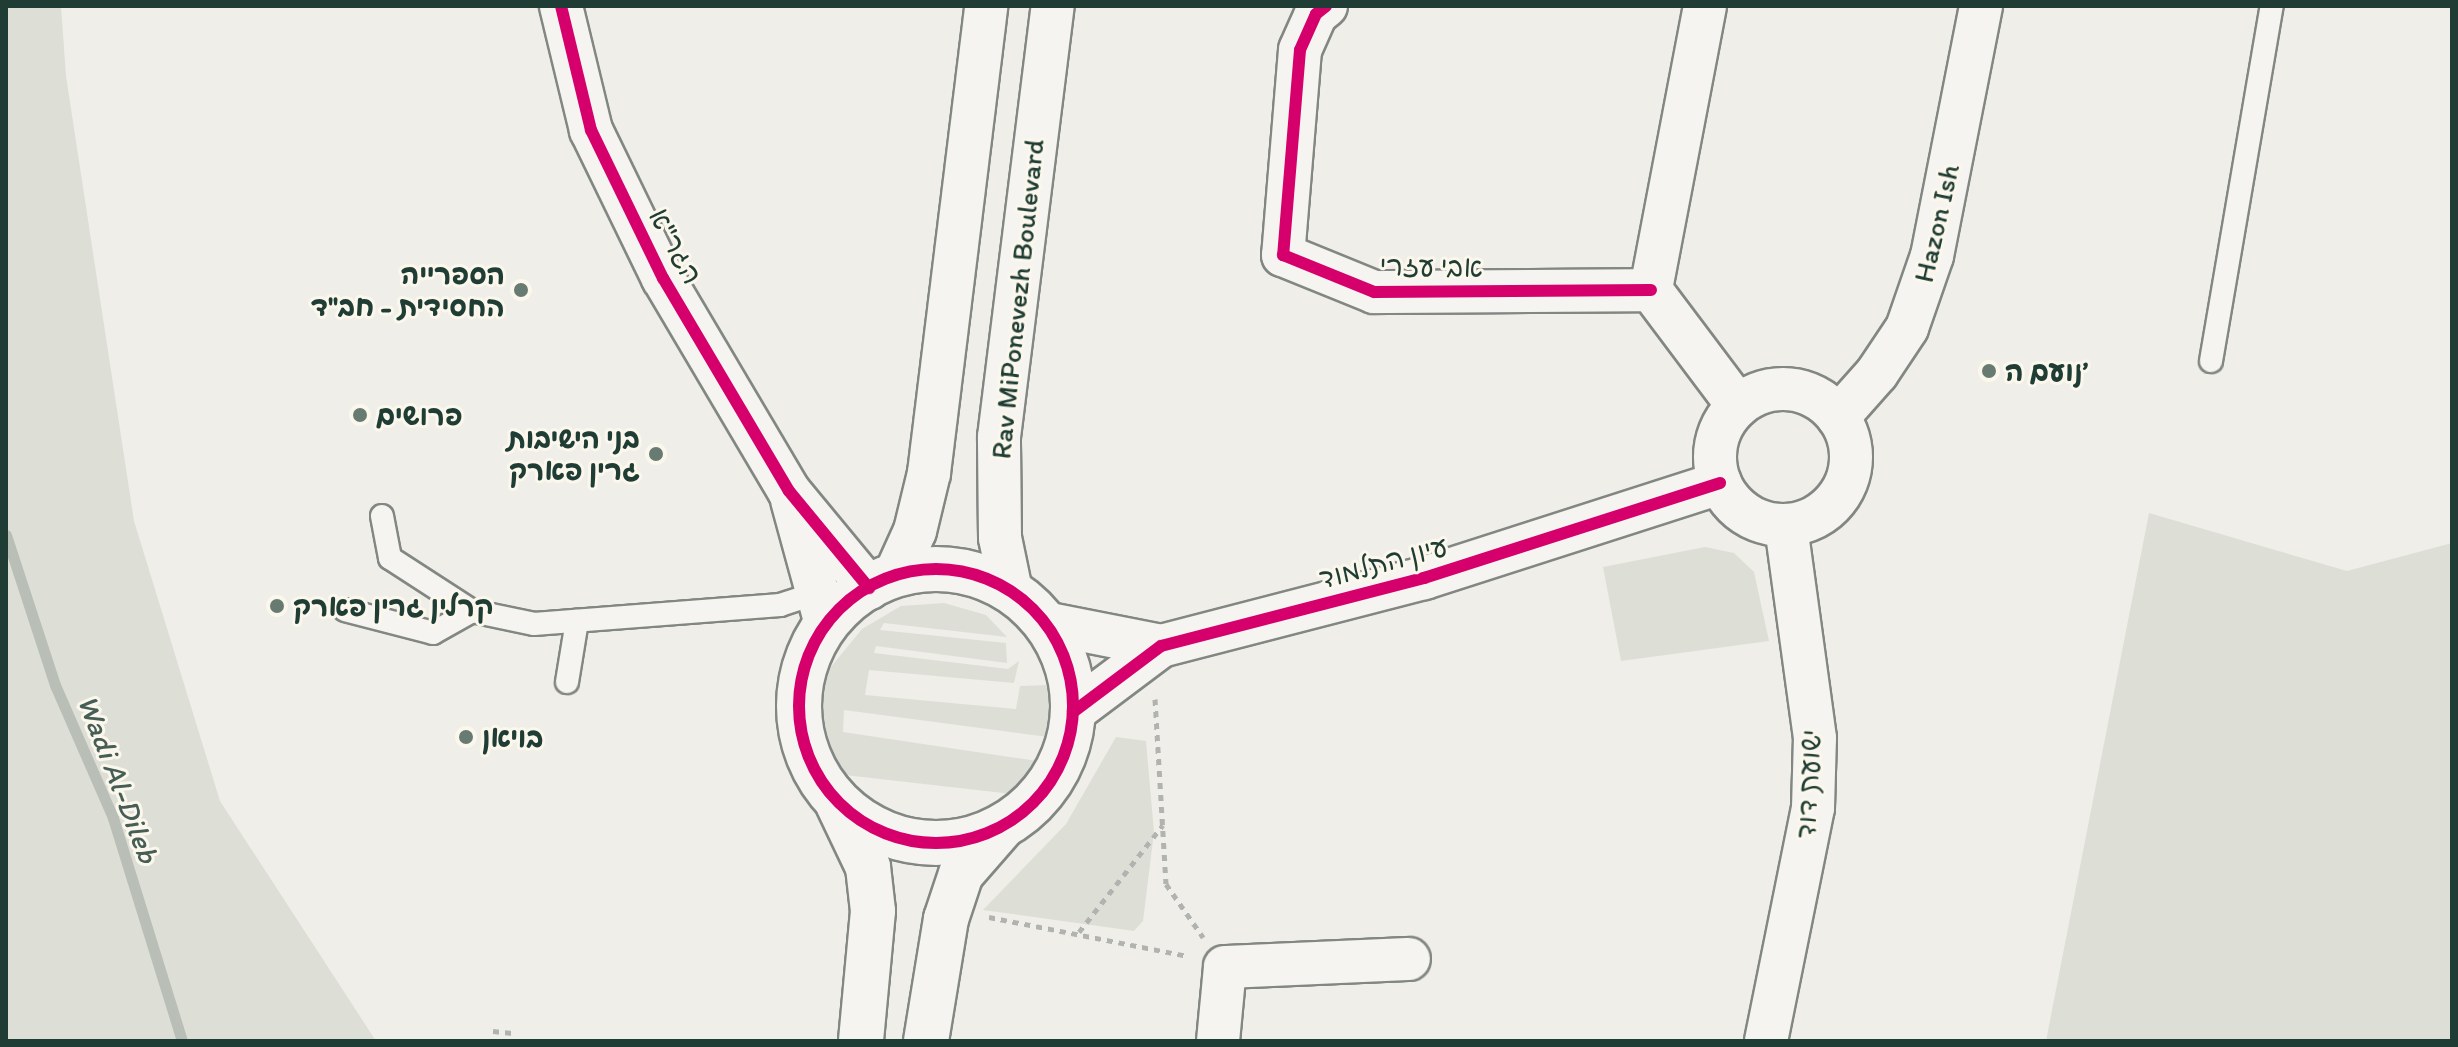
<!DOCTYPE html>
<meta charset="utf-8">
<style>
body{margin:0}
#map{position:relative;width:2458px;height:1047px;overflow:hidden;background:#efeee8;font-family:Itim,"Playpen Sans Hebrew",sans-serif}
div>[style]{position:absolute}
.green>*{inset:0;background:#dddfd6}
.stream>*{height:11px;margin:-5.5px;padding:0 5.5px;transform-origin:5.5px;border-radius:5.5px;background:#b9bfb6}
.path>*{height:5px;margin-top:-2.5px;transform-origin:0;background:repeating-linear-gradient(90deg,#b1b3b0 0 6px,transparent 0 12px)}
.roads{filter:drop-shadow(2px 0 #828783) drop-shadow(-2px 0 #828783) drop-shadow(0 2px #828783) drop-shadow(0 -2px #828783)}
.lane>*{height:22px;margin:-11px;padding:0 11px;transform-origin:11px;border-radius:11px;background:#f5f4f0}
.street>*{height:42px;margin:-21px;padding:0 21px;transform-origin:21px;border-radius:21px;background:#f5f4f0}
.street>.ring{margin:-21px;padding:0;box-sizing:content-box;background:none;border:42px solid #f5f4f0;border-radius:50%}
.secondary>*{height:44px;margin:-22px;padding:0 22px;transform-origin:22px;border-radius:22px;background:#f5f4f0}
.secondary>.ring{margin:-22px;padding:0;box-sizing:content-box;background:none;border:44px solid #f5f4f0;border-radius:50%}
.cycleway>*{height:12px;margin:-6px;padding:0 6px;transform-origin:6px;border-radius:6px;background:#d6006c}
.cycleway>.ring{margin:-6px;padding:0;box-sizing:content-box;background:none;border:12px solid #d6006c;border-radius:50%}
.dots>*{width:22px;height:22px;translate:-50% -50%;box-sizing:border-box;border:4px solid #fbf7ec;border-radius:50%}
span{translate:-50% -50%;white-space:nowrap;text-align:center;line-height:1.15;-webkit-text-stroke:6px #fbf7ec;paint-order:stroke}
.street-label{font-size:28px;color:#1f3d34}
.poi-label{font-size:28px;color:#1f3d34;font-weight:700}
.right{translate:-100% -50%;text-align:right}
.left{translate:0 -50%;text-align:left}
.water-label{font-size:30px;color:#465e55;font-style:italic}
.frame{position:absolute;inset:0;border:8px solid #1f3d34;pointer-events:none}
</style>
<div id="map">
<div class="green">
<div style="clip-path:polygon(6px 6px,61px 6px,66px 76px,134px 521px,220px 801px,376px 1041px,6px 1041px)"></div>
<div style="clip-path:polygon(2149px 513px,2347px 571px,2452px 543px,2452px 1041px,2046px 1041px)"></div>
<div style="clip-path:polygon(1705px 547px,1734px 553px,1754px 572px,1769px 641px,1621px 661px,1603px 567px)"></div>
<div style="clip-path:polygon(944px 603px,986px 615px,1007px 637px,884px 623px,880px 630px,1006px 643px,1007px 663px,876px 646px,874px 653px,1008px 669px,1019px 661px,1014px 683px,869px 670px,865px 695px,1016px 709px,1020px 686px,1048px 685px,1048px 737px,844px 710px,843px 732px,1037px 761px,1012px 794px,836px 774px,818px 733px,815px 698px,830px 668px,862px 629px,901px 606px)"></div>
<div style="clip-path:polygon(1116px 737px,1146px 741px,1154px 832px,1143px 921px,1134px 931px,983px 910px,1066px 824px)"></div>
</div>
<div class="stream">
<div style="left:6px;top:535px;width:158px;rotate:71.9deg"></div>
<div style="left:55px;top:685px;width:145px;rotate:66.4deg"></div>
<div style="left:113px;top:818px;width:233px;rotate:72.8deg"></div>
</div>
<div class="path">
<div style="left:1155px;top:699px;width:185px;rotate:86.6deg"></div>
<div style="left:1166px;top:884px;width:65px;rotate:55.1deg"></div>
<div style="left:989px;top:917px;width:202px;rotate:11.1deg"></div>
<div style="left:1079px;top:932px;width:136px;rotate:-51.9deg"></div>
<div style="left:493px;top:1031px;width:19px;rotate:6deg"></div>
</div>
<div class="roads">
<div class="lane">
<div style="left:2211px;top:361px;width:360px;rotate:-80.3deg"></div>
<div style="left:382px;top:516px;width:43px;rotate:79.2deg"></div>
<div style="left:390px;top:558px;width:98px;rotate:32.9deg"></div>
<div style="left:472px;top:611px;width:63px;rotate:11.8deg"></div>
<div style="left:534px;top:624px;width:247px;rotate:-4.4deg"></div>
<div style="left:780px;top:605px;width:40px;rotate:-18deg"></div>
<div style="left:345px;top:610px;width:91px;rotate:14.6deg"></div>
<div style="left:433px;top:633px;width:45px;rotate:-29.4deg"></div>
<div style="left:567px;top:682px;width:62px;rotate:-80.7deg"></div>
</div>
<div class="street">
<div style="left:561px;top:6px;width:128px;rotate:76.4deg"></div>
<div style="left:591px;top:130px;width:165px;rotate:64.1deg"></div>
<div style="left:663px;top:278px;width:247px;rotate:59.4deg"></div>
<div style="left:789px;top:491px;width:126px;rotate:50.5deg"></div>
<div style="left:1326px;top:6px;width:13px;rotate:141deg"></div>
<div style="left:1316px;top:14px;width:39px;rotate:114deg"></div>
<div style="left:1300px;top:50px;width:206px;rotate:94.7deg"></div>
<div style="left:1283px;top:255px;width:98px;rotate:22.1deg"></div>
<div style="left:1374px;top:292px;width:277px;rotate:-0.4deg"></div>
<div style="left:1705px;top:6px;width:289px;rotate:100.8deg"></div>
<div style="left:1651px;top:290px;width:145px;rotate:53.1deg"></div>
<div class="ring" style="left:1715px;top:389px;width:94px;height:94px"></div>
<div style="left:1838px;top:417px;width:59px;rotate:-48.4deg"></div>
<div style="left:1877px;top:373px;width:54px;rotate:-56.3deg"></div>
<div style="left:1907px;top:328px;width:76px;rotate:-70.9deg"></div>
<div style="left:1932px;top:256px;width:255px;rotate:-78.9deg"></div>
<div style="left:792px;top:500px;width:129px;rotate:74.7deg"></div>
<div style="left:895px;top:575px;width:48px;rotate:-65.6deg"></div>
<div style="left:915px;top:531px;width:60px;rotate:-76.4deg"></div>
<div style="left:929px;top:473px;width:470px;rotate:-83deg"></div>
<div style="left:1011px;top:591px;width:54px;rotate:-101.7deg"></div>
<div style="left:1000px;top:538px;width:101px;rotate:-90.6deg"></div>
<div style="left:999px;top:437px;width:434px;rotate:-82.9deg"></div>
<div style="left:1045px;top:623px;width:118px;rotate:11.2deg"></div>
<div style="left:1073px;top:712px;width:110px;rotate:-36.9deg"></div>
<div style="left:1161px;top:646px;width:272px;rotate:-14.5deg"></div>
<div style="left:1424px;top:578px;width:311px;rotate:-17.8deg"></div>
<div style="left:1218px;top:1041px;width:74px;rotate:-84.6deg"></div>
<div style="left:1225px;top:967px;width:184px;rotate:-2.5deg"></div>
<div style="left:1766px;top:1041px;width:238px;rotate:-78.6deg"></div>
<div style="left:1813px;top:808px;width:70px;rotate:-88.4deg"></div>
<div style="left:1815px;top:738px;width:214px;rotate:-97.8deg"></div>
</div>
<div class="secondary">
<div class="ring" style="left:799px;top:569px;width:230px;height:230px"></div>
<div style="left:838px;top:804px;width:70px;rotate:64.5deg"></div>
<div style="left:868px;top:867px;width:44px;rotate:83.5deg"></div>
<div style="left:873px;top:911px;width:131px;rotate:95.3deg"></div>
<div style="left:926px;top:1041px;width:124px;rotate:-80.7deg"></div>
<div style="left:946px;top:919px;width:47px;rotate:-71.6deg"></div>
<div style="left:961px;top:874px;width:62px;rotate:-48.9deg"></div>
</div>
</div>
<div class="cycleway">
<div style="left:561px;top:6px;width:128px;rotate:76.4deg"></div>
<div style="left:591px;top:130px;width:165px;rotate:64.1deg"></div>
<div style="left:663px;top:278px;width:247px;rotate:59.4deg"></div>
<div style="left:789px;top:491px;width:126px;rotate:50.5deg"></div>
<div style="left:1326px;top:6px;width:13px;rotate:141deg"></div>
<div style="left:1316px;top:14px;width:39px;rotate:114deg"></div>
<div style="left:1300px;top:50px;width:206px;rotate:94.7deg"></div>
<div style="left:1283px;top:255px;width:98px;rotate:22.1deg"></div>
<div style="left:1374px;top:292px;width:277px;rotate:-0.4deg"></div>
<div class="ring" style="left:799px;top:569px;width:262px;height:262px"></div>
<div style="left:1073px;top:712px;width:110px;rotate:-36.9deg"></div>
<div style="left:1161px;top:646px;width:272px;rotate:-14.5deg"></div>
<div style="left:1424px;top:578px;width:311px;rotate:-17.8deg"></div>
</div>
<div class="dots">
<div style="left:521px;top:290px;background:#687b73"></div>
<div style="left:1989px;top:371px;background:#687b73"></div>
<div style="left:360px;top:415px;background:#687b73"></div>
<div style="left:656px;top:454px;background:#687b73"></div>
<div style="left:277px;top:606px;background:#687b73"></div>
<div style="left:466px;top:737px;background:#687b73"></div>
</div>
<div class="street-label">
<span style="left:1936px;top:223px;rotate:-77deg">Hazon Ish</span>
<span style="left:676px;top:246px;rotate:62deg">הגר"א</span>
<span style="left:1431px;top:266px;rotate:1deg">אבי עזרי</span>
<span style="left:1017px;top:299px;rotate:-84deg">Rav MiPonevezh Boulevard</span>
<span style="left:1383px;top:562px;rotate:-15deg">עיון התלמוד</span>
<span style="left:1808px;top:784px;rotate:-87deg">ישועת דוד</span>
</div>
<div class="poi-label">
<span class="right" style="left:505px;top:290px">הספרייה<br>החסידית - חב"ד</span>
<span class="left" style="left:2005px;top:371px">נועם ה’</span>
<span class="left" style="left:376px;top:415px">פרושים</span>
<span class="right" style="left:640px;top:454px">בני הישיבות<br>גרין פארק</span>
<span class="left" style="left:293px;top:606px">קרלין גרין פארק</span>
<span class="left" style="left:482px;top:737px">בויאן</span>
</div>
<div class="water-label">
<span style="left:118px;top:779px;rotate:69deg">Wadi Al-Dileb</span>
</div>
<div class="frame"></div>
</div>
